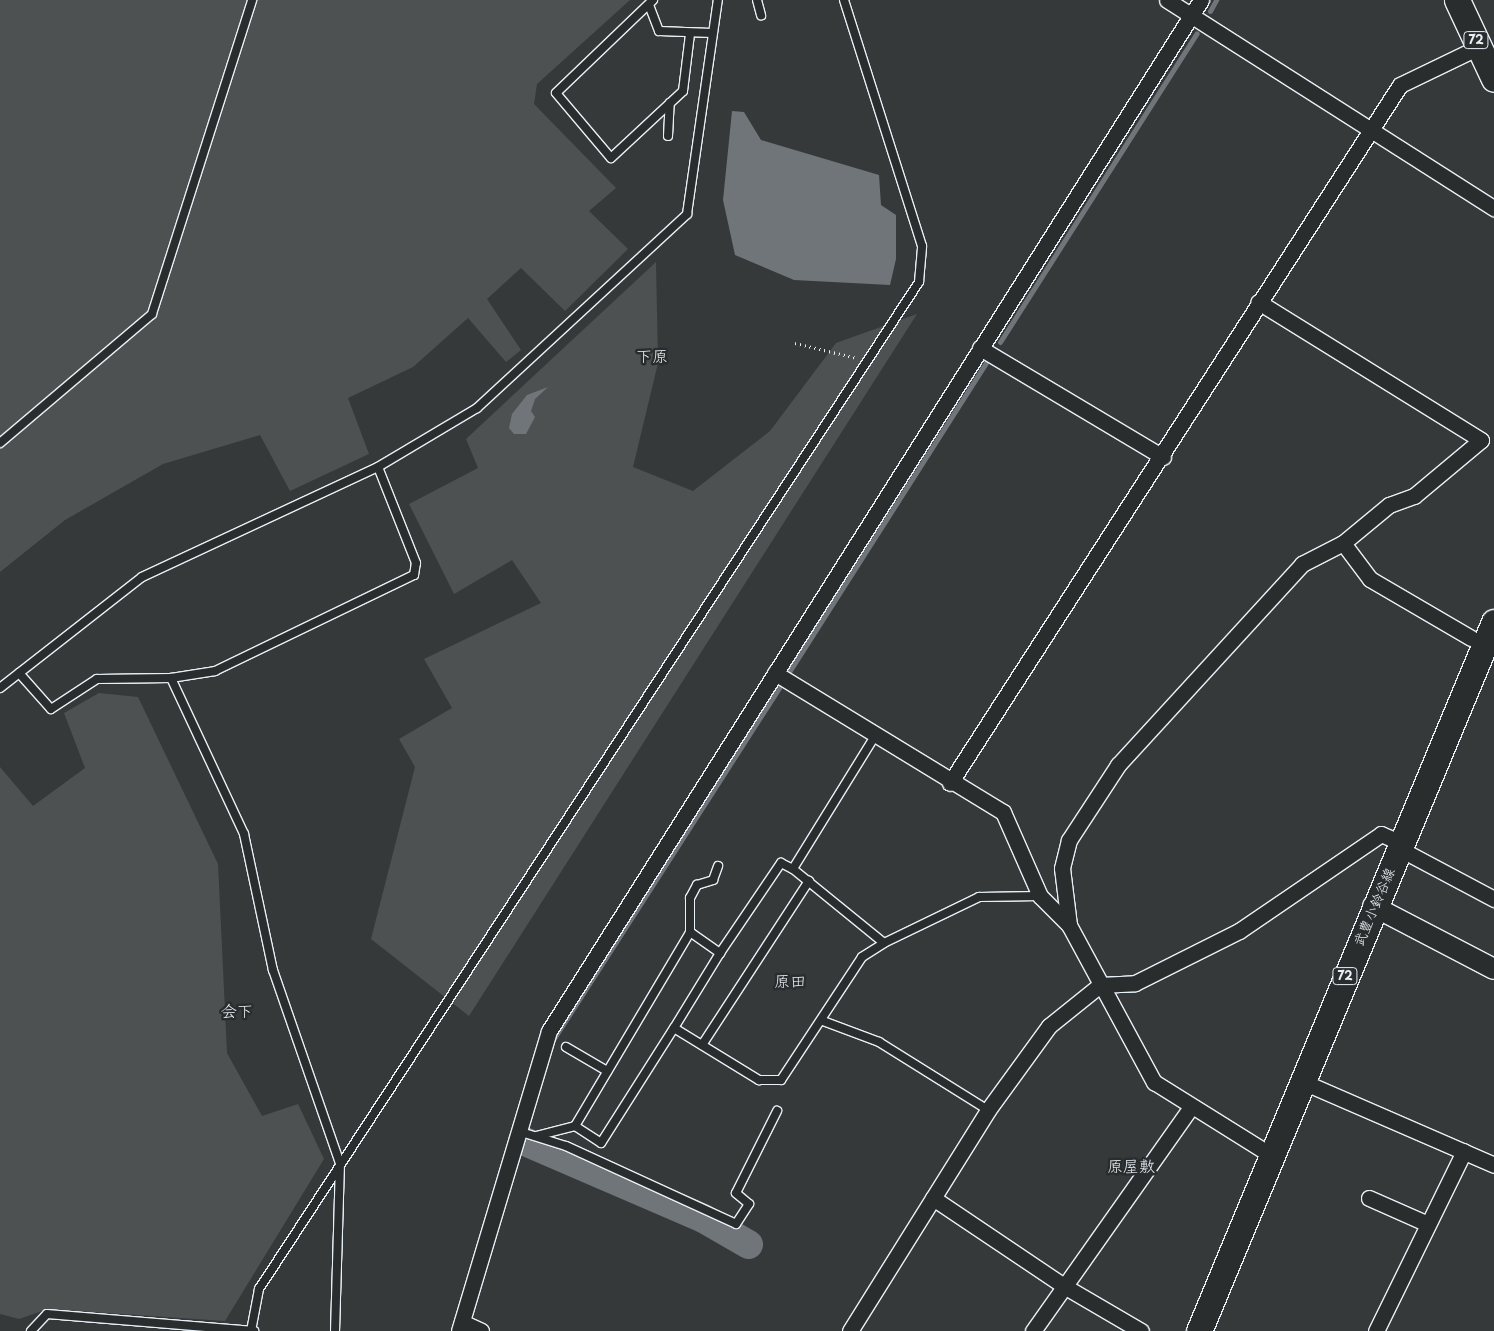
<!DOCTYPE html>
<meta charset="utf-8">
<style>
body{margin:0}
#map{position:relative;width:1494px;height:1331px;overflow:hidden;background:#35393a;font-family:"Playpen Sans","Klee One",sans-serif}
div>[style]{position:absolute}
.green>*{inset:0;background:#4d5152}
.water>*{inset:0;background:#707579}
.stream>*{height:5px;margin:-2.5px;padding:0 2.5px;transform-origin:2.5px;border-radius:2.5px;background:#707579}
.river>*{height:29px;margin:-14.5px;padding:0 14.5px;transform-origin:14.5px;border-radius:14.5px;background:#707579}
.path>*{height:3px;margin-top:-1.5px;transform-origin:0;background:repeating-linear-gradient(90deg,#e8f1f8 0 1px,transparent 0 5px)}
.roads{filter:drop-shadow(1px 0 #e8f1f8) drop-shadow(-1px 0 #e8f1f8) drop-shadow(0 1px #e8f1f8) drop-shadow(0 -1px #e8f1f8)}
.service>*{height:8px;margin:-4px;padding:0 4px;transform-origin:4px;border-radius:4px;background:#2a2d2e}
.minor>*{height:15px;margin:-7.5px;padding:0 7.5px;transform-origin:7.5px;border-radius:7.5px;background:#2a2d2e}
.tertiary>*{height:20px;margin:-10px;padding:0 10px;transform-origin:10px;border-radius:10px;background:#2a2d2e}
.primary>*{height:25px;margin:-12.5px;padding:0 12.5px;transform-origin:12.5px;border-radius:12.5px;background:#2a2d2e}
span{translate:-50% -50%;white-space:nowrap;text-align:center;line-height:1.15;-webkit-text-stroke:5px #2a2d2e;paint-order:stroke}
.shield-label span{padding:1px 4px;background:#2a2d2e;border:1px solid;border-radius:4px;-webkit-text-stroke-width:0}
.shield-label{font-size:12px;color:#e8f1f8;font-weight:700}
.street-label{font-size:14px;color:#e8f1f8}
.quarter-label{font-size:16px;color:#e8f1f8}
</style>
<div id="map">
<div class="green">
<div style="clip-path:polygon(0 0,630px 0,537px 84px,534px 104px,616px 188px,589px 211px,628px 249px,565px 311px,521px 268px,487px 299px,521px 350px,506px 362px,468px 318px,413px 367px,348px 398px,369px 454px,290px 491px,260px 435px,163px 464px,65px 520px,0 572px)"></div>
<div style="clip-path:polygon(656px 262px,658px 363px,633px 467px,693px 491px,770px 431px,836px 343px,917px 314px,469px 1016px,371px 939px,415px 767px,399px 739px,452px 708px,424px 659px,541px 603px,512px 560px,454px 594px,409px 504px,478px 468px,466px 439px)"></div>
<div style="clip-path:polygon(99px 693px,138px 697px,218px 864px,227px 1053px,262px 1116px,298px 1104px,324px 1159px,225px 1321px,48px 1309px,19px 1319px,0 1314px,0 767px,33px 806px,85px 768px,64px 713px)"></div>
</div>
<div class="water">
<div style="clip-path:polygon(732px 111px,744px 112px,761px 140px,879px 175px,881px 205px,896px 215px,896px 259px,890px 285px,794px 280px,735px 255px,723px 200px)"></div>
<div style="clip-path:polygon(548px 387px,535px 399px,531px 411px,535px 417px,526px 434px,514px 434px,509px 428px,512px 414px,527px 395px)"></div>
</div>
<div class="stream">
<div style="left:1210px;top:11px;width:13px;rotate:-61deg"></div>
<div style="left:1000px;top:342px;width:366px;rotate:-57.5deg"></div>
<div style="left:789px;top:672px;width:370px;rotate:-57.5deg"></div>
<div style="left:551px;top:1043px;width:422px;rotate:-57.3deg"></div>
</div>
<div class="river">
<div style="left:522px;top:1140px;width:197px;rotate:23.3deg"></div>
<div style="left:703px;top:1218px;width:52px;rotate:30deg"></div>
</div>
<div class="path">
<div style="left:795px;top:343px;width:64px;rotate:13.6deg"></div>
</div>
<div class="roads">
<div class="service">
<div style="left:653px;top:0;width:134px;rotate:136.2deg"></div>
<div style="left:556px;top:93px;width:85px;rotate:49.8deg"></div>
<div style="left:611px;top:158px;width:98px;rotate:-42.9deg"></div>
<div style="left:683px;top:91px;width:57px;rotate:-83deg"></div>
<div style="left:757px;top:0;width:16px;rotate:75deg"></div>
<div style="left:649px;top:5px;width:28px;rotate:69deg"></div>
<div style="left:659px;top:31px;width:53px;rotate:2.2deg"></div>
<div style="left:668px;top:136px;width:33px;rotate:-87deg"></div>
<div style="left:0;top:443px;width:199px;rotate:-40.3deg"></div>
<div style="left:152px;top:314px;width:330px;rotate:-72.3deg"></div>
<div style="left:19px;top:673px;width:48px;rotate:48.4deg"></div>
<div style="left:51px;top:709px;width:55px;rotate:-33.1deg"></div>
<div style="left:97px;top:679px;width:74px;rotate:-0.8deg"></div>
<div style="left:171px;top:678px;width:45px;rotate:-9deg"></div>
<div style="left:215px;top:671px;width:221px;rotate:-25.8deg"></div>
<div style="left:414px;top:575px;width:12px;rotate:-81deg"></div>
<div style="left:416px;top:563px;width:103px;rotate:-111.6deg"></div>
<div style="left:171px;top:678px;width:172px;rotate:64.9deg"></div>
<div style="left:244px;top:834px;width:139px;rotate:78deg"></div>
<div style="left:273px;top:970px;width:204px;rotate:70.9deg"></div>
<div style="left:340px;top:1163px;width:168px;rotate:91.7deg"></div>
<div style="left:0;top:688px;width:180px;rotate:-38deg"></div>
<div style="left:142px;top:577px;width:260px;rotate:-25deg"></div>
<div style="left:378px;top:467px;width:115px;rotate:-30.8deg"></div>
<div style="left:477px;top:408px;width:286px;rotate:-42.7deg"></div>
<div style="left:687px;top:214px;width:216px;rotate:-81.8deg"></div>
<div style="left:875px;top:736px;width:156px;rotate:121.7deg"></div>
<div style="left:793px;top:869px;width:117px;rotate:39.1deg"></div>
<div style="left:884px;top:943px;width:106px;rotate:-25.8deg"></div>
<div style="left:979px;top:897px;width:61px;rotate:-0.9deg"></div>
<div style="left:690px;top:932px;width:34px;rotate:-90deg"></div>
<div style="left:690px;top:898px;width:15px;rotate:-62deg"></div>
<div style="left:697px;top:885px;width:17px;rotate:-17deg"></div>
<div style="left:713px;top:880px;width:15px;rotate:-70deg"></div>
<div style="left:720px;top:953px;width:109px;rotate:-55.9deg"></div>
<div style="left:781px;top:863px;width:13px;rotate:27deg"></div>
<div style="left:823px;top:1021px;width:60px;rotate:20.6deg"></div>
<div style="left:879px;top:1042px;width:128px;rotate:32deg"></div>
<div style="left:702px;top:1045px;width:196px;rotate:-56.9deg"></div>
<div style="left:566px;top:1047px;width:48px;rotate:30.3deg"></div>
<div style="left:575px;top:1126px;width:226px;rotate:-59.3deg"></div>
<div style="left:690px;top:932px;width:37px;rotate:35deg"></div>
<div style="left:720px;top:953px;width:88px;rotate:121.5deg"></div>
<div style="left:518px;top:1131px;width:50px;rotate:17.4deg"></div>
<div style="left:566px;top:1146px;width:187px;rotate:24.6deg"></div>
<div style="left:736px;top:1224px;width:24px;rotate:-57deg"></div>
<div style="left:749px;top:1204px;width:17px;rotate:-140deg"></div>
<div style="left:736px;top:1193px;width:92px;rotate:-63.4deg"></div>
<div style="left:536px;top:1136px;width:40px;rotate:-14.4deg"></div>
<div style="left:575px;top:1126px;width:31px;rotate:33deg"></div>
<div style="left:601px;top:1143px;width:136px;rotate:-57.6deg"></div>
<div style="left:674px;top:1028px;width:100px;rotate:31.5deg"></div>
<div style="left:759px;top:1080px;width:22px"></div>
<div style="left:781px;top:1080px;width:147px;rotate:-56.6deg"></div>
<div style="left:862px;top:957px;width:26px;rotate:-32deg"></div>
<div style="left:31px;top:1331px;width:23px;rotate:-47deg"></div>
<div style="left:47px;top:1314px;width:208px;rotate:4.7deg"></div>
<div style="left:251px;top:1331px;width:43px;rotate:-79.2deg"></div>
<div style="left:259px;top:1289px;width:1204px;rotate:-56.76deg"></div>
<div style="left:919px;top:282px;width:36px;rotate:-85deg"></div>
<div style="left:922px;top:246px;width:258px;rotate:-107.6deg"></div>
</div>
<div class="minor">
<div style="left:1167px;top:0;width:388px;rotate:32.5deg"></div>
<div style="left:980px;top:348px;width:213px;rotate:30.8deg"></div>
<div style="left:1343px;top:543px;width:45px;rotate:53.1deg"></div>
<div style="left:1370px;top:579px;width:117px;rotate:30.3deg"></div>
<div style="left:775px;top:673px;width:267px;rotate:31.4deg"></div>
<div style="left:1003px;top:812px;width:92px;rotate:66.2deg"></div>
<div style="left:1040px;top:896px;width:41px;rotate:45deg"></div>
<div style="left:1069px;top:925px;width:179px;rotate:61.6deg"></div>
<div style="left:1154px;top:1082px;width:138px;rotate:32deg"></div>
<div style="left:950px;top:783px;width:830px;rotate:-57.19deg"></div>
<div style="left:1400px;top:85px;width:88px;rotate:-25.7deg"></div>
<div style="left:1398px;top:848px;width:109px;rotate:28deg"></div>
<div style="left:1069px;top:925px;width:57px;rotate:-97deg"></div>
<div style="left:1062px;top:868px;width:29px;rotate:-76deg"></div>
<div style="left:1069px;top:840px;width:90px;rotate:-56.8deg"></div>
<div style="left:1118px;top:765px;width:273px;rotate:-47.5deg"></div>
<div style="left:1302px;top:564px;width:46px;rotate:-27.1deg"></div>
<div style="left:1343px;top:543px;width:60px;rotate:-39.6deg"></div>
<div style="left:1389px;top:505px;width:27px;rotate:-20deg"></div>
<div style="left:1414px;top:496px;width:87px;rotate:-39.9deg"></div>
<div style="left:1481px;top:440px;width:262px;rotate:-148.2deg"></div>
<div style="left:1301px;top:1081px;width:210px;rotate:23.5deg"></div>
<div style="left:933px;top:1198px;width:158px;rotate:33.9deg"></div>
<div style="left:1064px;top:1286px;width:89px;rotate:30.3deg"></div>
<div style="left:1369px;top:1198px;width:64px;rotate:23.8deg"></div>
<div style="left:462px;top:1322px;width:21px;rotate:25deg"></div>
<div style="left:459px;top:1331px;width:313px;rotate:-73.3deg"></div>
<div style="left:549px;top:1031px;width:1220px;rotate:-57.69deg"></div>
<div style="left:850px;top:1331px;width:261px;rotate:-58deg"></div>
<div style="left:988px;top:1110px;width:104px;rotate:-54deg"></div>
<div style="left:1049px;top:1026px;width:65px;rotate:-38.8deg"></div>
<div style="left:1100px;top:985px;width:35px;rotate:-3deg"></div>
<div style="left:1135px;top:983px;width:116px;rotate:-26.6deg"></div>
<div style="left:1239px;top:931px;width:172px;rotate:-34.3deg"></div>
<div style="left:1381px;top:834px;width:22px;rotate:24deg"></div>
<div style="left:1033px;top:1331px;width:274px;rotate:-54.8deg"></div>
<div style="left:1376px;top:1331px;width:200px;rotate:-63.9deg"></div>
</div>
<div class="tertiary">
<div style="left:1373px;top:906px;width:136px;rotate:27.5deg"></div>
</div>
<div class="primary">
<div style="left:1457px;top:0;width:87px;rotate:64.9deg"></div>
<div style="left:1199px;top:1331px;width:768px;rotate:-67.41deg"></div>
</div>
</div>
<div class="shield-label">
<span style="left:1476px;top:40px">72</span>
<span style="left:1345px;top:976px">72</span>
</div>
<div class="street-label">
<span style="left:1374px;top:907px;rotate:-67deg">武豊小鈴谷線</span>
</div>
<div class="quarter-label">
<span style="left:652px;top:355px">下原</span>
<span style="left:790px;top:980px">原田</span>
<span style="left:237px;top:1010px">会下</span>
<span style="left:1131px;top:1165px">原屋敷</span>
</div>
</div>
